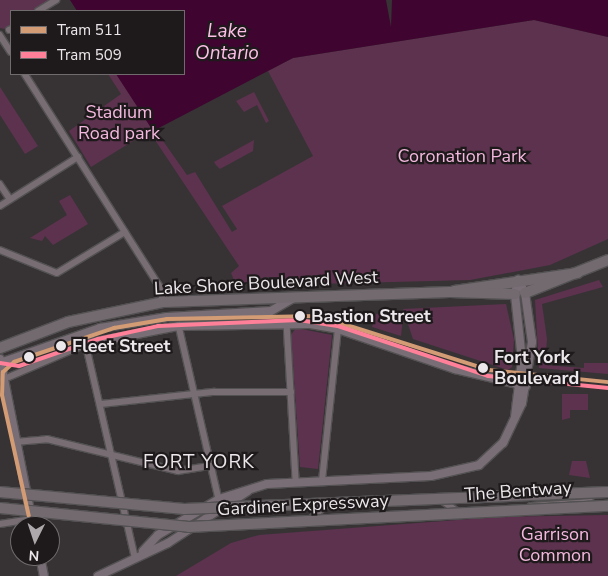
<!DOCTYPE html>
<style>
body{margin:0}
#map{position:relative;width:608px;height:576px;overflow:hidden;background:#373335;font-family:"Nunito Sans",sans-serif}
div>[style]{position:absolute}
.green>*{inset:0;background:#5d324e}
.water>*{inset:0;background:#3f0530}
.roads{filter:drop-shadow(1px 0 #535152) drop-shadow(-1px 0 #535152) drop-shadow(0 1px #535152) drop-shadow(0 -1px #535152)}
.street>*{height:5.5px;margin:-2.75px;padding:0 2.75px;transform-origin:2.75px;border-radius:2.75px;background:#776d73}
.secondary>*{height:8px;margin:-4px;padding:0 4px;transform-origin:4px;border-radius:4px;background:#7a6e76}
.highway>*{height:10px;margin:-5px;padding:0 5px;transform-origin:5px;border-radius:5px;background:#736a70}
.bridges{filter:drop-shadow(1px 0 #535152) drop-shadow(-1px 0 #535152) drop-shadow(0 1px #535152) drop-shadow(0 -1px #535152)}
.highway-bridge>*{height:10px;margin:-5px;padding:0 5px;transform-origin:5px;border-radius:5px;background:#736a70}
.tram-1>*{height:4px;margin:-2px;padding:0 2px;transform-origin:2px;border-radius:2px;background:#d39c74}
.tram-2>*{height:4px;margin:-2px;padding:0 2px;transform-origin:2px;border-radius:2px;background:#ff8098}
.dots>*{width:14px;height:14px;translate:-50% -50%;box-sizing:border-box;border:2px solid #1e1a1c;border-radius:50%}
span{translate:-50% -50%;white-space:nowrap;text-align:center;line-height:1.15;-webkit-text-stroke:4.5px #1e1a1c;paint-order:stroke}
.park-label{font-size:18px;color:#f4b7dd}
.street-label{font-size:18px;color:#ece7ea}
.stop-label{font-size:18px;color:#ece7ea;font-weight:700}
.left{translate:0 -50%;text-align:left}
.water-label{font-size:19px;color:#fdbfe5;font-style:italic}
.neighbourhood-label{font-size:19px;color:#ece7ea;letter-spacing:1px}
.legend{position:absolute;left:10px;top:10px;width:175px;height:65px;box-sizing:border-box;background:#1e1a1c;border:1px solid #706c6e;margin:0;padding:6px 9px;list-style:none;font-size:15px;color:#ece7ea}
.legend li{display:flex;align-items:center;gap:10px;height:25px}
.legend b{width:25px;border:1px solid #706c6e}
.north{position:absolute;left:10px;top:516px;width:50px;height:50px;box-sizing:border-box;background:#1e1a1c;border:1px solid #706c6e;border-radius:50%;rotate:184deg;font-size:14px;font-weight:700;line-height:20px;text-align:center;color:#ece7ea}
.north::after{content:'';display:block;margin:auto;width:18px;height:22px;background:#ada8ab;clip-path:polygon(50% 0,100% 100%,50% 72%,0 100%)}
</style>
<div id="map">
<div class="green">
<div style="clip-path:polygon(0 0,51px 0,33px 11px,11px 11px,11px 25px,5px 29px,0 28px)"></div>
<div style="clip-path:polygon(534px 20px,608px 37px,608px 239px,550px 265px,470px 280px,276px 285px,279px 278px,266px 277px,236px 285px,231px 273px,239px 266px,149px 131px,91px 167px,69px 131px,121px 94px,108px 74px,116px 74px,187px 175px,195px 172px,232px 232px,237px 229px,222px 206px,313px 156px,268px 71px,293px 58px)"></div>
<div style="clip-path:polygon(0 87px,38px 146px,25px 154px,0 115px)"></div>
<div style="clip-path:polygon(254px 92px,269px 121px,266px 123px,257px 105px,244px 112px,236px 101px)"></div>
<div style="clip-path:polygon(254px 140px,253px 151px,220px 169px,216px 165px,214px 162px)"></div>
<div style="clip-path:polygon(70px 195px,88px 224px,53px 245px,45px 236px,42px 241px,30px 238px,67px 215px,59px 201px)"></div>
<div style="clip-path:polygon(599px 280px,603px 287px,542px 304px,547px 339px,545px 365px,584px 368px,584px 363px,608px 363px,608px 374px,539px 368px,535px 300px)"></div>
<div style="clip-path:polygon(506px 304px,514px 340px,512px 367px,508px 370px,413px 339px,403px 309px)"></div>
<div style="clip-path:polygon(389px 312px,403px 319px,401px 336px,372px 327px,376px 314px)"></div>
<div style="clip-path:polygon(296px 328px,332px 335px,318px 469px,300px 467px,291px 335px)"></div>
<div style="clip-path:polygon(562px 394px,588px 394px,588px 410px,570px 410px,570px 418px,562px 420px)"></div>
<div style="clip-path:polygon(572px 461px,586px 461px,590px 478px,569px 475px)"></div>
<div style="clip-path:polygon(608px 515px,608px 576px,176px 576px,231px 543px,259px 535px,497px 517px)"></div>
</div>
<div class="water">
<div style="clip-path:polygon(70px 0,386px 0,391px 27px,392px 0,608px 0,608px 37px,534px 20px,293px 58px,153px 131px,116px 74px,184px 74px,184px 11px,77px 11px)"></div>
</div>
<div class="roads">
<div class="street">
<div style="left:38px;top:11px;width:21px;rotate:-31deg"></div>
<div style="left:9px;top:30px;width:2px;rotate:-27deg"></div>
<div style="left:0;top:35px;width:20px;rotate:57deg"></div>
<div style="left:25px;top:74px;width:250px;rotate:57.6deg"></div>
<div style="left:159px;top:285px;width:18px;rotate:74deg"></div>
<div style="left:0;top:184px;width:18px;rotate:56deg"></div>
<div style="left:0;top:206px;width:92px;rotate:-32.1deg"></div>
<div style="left:0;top:250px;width:61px;rotate:22deg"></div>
<div style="left:57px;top:273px;width:79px;rotate:-31.1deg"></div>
<div style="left:287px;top:323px;width:158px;rotate:86.7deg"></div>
<div style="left:179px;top:326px;width:178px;rotate:77deg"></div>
<div style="left:9px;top:377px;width:84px;rotate:-23.2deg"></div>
<div style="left:86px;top:344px;width:218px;rotate:77deg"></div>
<div style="left:101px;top:404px;width:114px;rotate:-6.1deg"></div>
<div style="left:214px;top:392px;width:77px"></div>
<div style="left:15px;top:442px;width:32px;rotate:-5deg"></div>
<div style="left:47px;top:439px;width:135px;rotate:13.7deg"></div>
<div style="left:178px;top:471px;width:31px;rotate:-9deg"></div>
<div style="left:322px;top:481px;width:153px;rotate:-84deg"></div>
<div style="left:440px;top:499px;width:19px;rotate:35deg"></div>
<div style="left:531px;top:506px;width:60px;rotate:-3.8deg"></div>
<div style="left:312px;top:518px;width:22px;rotate:-43deg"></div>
<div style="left:0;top:524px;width:32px;rotate:-9deg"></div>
</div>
<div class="secondary">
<div style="left:86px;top:344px;width:95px;rotate:-11deg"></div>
<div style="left:179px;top:326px;width:131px;rotate:-0.9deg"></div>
<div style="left:310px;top:324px;width:28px;rotate:10deg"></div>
<div style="left:338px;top:329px;width:124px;rotate:18.9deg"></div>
<div style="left:455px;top:369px;width:73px;rotate:13.5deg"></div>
<div style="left:0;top:359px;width:170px;rotate:78.8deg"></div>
<div style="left:0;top:363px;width:106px;rotate:-19.3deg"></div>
<div style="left:100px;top:328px;width:68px;rotate:-9.3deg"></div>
<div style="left:167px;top:317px;width:104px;rotate:-3.3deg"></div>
<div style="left:271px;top:311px;width:28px;rotate:-30deg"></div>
<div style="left:515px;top:417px;width:57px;rotate:-83deg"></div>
<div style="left:522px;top:360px;width:66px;rotate:-96.1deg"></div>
<div style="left:515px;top:294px;width:14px;rotate:-78deg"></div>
<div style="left:143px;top:551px;width:22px;rotate:-47deg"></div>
<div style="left:158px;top:535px;width:71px;rotate:-30.5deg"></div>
<div style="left:219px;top:499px;width:50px;rotate:-17.4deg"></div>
<div style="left:267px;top:484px;width:164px;rotate:-2.8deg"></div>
<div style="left:431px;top:476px;width:49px;rotate:-12.9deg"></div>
<div style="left:479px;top:465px;width:33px;rotate:-43deg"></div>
<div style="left:503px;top:443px;width:44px;rotate:-64.6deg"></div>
<div style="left:522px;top:403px;width:62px;rotate:-80.7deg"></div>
<div style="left:532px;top:342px;width:49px;rotate:-98.1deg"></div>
<div style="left:525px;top:293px;width:15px;rotate:-118deg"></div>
<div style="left:40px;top:556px;width:20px;rotate:79deg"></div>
<div style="left:98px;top:576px;width:77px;rotate:-25.2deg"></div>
<div style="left:168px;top:543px;width:95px;rotate:-33deg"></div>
</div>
<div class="highway">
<div style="left:454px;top:291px;width:125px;rotate:-8.3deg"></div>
<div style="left:525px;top:293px;width:89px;rotate:-21.7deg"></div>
<div style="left:0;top:348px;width:73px;rotate:-20.9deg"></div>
<div style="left:68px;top:322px;width:98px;rotate:-11.8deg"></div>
<div style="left:164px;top:302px;width:286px;rotate:-2deg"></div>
<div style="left:450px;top:292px;width:65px;rotate:1.8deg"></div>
</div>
</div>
<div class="bridges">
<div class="highway-bridge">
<div style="left:0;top:492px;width:185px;rotate:5.3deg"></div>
<div style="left:184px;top:509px;width:424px;rotate:-2.3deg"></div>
<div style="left:0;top:508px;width:190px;rotate:5.7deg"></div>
<div style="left:189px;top:527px;width:420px;rotate:-2.9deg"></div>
</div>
</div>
<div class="tram-1">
<div style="left:31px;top:526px;width:134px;rotate:-102.5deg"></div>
<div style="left:2px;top:395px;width:23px;rotate:-88deg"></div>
<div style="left:3px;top:372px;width:15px;rotate:-42deg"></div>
<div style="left:14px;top:362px;width:106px;rotate:-18.8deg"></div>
<div style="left:114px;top:328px;width:54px;rotate:-9.6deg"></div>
<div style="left:167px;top:319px;width:151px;rotate:-1.1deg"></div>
<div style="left:318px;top:316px;width:179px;rotate:17.5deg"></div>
<div style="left:489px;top:370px;width:120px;rotate:5.8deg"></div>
</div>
<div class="tram-2">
<div style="left:0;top:363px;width:19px;rotate:9deg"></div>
<div style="left:19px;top:366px;width:83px;rotate:-18.9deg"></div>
<div style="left:98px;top:339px;width:61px;rotate:-12.2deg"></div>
<div style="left:158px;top:326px;width:141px;rotate:-2.4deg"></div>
<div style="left:299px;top:320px;width:39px;rotate:9deg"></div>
<div style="left:338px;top:326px;width:158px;rotate:18.4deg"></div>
<div style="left:488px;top:376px;width:121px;rotate:5.7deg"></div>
</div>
<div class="dots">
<div style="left:300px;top:316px;background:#ece7ea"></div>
<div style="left:61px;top:346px;background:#ece7ea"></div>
<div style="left:29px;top:357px;background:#ece7ea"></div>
<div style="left:483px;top:368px;background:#ece7ea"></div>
</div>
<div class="park-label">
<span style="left:119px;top:123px">Stadium<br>Road park</span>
<span style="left:462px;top:156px">Coronation Park</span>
<span style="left:555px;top:545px">Garrison<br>Common</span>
</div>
<div class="street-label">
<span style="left:266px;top:283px;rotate:-3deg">Lake Shore Boulevard West</span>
<span style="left:518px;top:491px;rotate:-4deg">The Bentway</span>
<span style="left:303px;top:505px;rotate:-3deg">Gardiner Expressway</span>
</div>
<div class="stop-label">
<span class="left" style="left:311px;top:316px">Bastion Street</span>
<span class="left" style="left:72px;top:346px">Fleet Street</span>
<span class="left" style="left:494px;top:368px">Fort York<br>Boulevard</span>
</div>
<div class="water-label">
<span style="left:227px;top:43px">Lake<br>Ontario</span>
</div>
<div class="neighbourhood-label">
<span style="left:199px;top:463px">FORT YORK</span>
</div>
<ul class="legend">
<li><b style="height:6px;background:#d39c74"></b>Tram 511</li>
<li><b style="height:6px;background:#ff8098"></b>Tram 509</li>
</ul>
<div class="north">N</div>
</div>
